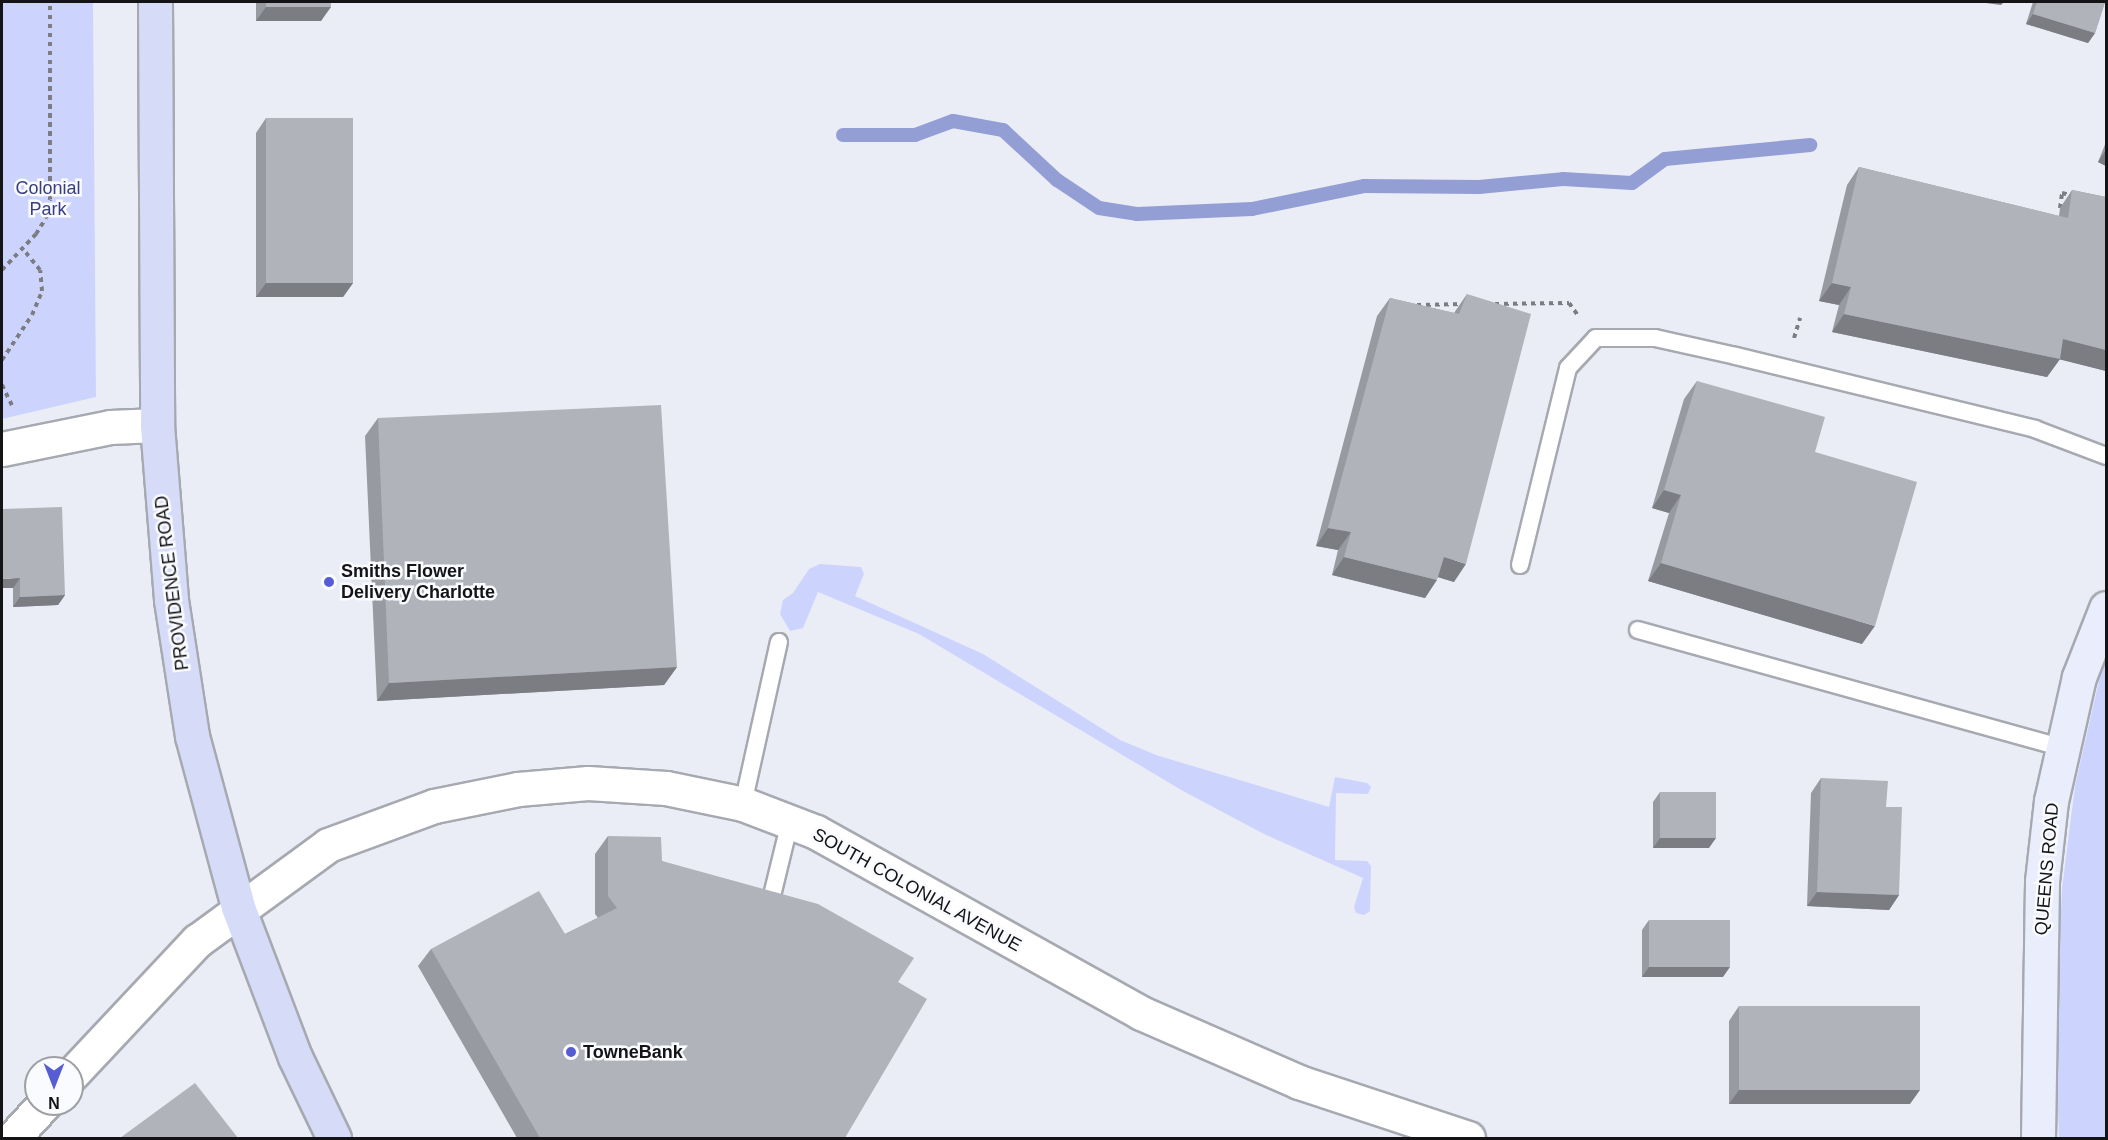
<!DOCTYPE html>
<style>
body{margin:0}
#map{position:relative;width:2108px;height:1140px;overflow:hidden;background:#ebedf6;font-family:Arial,sans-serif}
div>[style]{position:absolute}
.green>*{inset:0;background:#ccd4fe}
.stream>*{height:14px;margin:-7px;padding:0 7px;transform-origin:7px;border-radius:7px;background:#939ed5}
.path>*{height:4px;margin-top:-2px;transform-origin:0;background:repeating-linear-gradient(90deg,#7c7d83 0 4.5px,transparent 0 9px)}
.roads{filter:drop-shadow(2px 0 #a7a9b1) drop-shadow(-2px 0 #a7a9b1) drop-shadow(0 2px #a7a9b1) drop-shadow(0 -2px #a7a9b1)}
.service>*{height:16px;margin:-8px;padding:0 8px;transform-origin:8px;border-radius:8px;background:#fff}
.minor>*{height:33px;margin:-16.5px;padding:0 16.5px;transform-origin:16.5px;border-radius:16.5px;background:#fff}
.secondary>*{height:33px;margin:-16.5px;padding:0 16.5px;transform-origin:16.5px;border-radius:16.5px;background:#eaedfb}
.primary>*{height:33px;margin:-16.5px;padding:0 16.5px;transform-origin:16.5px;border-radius:16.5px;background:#d6dbf7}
.wall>*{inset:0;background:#989aa1}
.shaded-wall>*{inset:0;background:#7c7d83}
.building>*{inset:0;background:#b1b3bb}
.dots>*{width:16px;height:16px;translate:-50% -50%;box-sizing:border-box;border:3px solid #fafbfe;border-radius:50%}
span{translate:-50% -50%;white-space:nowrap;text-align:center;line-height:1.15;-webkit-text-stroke:5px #fafbfe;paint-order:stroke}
.park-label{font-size:18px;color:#373d81}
.poi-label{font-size:18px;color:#141417;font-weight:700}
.left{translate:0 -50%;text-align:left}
.street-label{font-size:18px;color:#141417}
.frame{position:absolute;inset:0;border:3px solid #141417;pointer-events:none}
.north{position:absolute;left:24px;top:1056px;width:60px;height:60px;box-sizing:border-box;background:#fafbfe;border:2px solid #9e9fa2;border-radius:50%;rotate:180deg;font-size:16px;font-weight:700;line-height:24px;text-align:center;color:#141417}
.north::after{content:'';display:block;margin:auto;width:21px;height:27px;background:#565dd4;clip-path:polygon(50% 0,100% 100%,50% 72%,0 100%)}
</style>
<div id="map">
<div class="green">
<div style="clip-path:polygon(2px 2px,93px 2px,96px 397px,2px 419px)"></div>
<div style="clip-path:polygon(820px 564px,861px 567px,864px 574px,855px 596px,983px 654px,1120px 740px,1156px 755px,1329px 807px,1335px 777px,1367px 783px,1371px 787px,1368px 794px,1336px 793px,1335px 860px,1367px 861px,1371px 866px,1370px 911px,1364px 915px,1356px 913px,1354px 907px,1363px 878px,1264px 834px,1183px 791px,919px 634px,818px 592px,803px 628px,790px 631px,780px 614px,783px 600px,793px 593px,809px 569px)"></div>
<div style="clip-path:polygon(2106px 650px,2106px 1138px,2059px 1138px,2055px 1029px,2062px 889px,2075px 786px)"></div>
</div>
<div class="stream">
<div style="left:843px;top:135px;width:72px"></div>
<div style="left:915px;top:135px;width:40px;rotate:-20.2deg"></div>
<div style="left:953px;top:121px;width:51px;rotate:10.2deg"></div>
<div style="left:1003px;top:130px;width:74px;rotate:42.8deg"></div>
<div style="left:1057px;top:180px;width:50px;rotate:33.7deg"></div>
<div style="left:1099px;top:208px;width:38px;rotate:9deg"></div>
<div style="left:1137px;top:214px;width:115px;rotate:-2.5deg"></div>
<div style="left:1252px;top:209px;width:114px;rotate:-11.6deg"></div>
<div style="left:1364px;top:186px;width:115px;rotate:0.5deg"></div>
<div style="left:1479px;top:187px;width:84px;rotate:-5.4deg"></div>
<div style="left:1563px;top:179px;width:69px;rotate:3.3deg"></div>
<div style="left:1632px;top:183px;width:41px;rotate:-36deg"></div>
<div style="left:1665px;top:159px;width:146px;rotate:-5.5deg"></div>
</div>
<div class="path">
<div style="left:2060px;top:208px;width:15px;rotate:-82deg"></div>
<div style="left:2062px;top:193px;width:12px;rotate:14deg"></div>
<div style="left:2px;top:270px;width:50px;rotate:-46.6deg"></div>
<div style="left:36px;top:234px;width:19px;rotate:-58deg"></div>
<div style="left:46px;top:218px;width:19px;rotate:-78deg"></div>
<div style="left:50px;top:199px;width:197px;rotate:-90deg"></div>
<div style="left:1495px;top:304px;width:74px;rotate:-0.8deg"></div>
<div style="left:1569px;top:303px;width:14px;rotate:54deg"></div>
<div style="left:1417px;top:305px;width:46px;rotate:-1.2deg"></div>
<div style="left:1794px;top:338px;width:21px;rotate:-73deg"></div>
<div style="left:2px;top:360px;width:54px;rotate:-56.3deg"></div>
<div style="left:32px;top:315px;width:26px;rotate:-67deg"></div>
<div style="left:42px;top:291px;width:21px;rotate:-95deg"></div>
<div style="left:40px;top:270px;width:27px;rotate:-129deg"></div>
<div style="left:2px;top:385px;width:25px;rotate:64deg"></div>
</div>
<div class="roads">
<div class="service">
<div style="left:1520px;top:565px;width:203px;rotate:-76.3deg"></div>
<div style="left:1568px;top:368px;width:41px;rotate:-47deg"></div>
<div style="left:1596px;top:338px;width:59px"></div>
<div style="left:1655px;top:338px;width:83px;rotate:12.5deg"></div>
<div style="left:1736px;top:356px;width:308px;rotate:13.7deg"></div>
<div style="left:2035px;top:429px;width:76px;rotate:20.8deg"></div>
<div style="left:1638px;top:630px;width:441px;rotate:15.5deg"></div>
<div style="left:743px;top:804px;width:166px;rotate:-77.5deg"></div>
<div style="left:768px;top:912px;width:93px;rotate:-76.3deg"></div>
</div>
<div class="minor">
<div style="left:2px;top:449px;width:110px;rotate:-11.5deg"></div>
<div style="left:110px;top:427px;width:47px;rotate:-2.4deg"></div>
<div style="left:72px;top:1074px;width:183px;rotate:-46.8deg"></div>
<div style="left:197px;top:941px;width:162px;rotate:-36.2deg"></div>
<div style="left:328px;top:845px;width:113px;rotate:-20.2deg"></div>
<div style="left:434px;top:806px;width:86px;rotate:-11.4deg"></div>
<div style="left:518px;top:789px;width:70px;rotate:-4.9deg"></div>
<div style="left:588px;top:783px;width:78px;rotate:3.7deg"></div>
<div style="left:666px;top:788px;width:79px;rotate:11.7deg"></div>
<div style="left:743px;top:804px;width:78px;rotate:21deg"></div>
<div style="left:816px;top:832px;width:372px;rotate:29.1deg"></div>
<div style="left:1141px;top:1013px;width:172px;rotate:23.6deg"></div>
<div style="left:1299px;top:1082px;width:178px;rotate:18.3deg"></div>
<div style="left:13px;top:1138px;width:46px;rotate:-47.6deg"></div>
</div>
<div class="secondary">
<div style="left:2038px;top:1138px;width:257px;rotate:-89.1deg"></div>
<div style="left:2042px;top:881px;width:81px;rotate:-83.6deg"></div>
<div style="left:2051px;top:801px;width:127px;rotate:-77.3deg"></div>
<div style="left:2079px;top:677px;width:74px;rotate:-68.6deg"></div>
</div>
<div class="primary">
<div style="left:155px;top:2px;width:423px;rotate:89.7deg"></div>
<div style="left:157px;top:425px;width:176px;rotate:85.4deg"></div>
<div style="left:171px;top:600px;width:138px;rotate:81.2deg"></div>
<div style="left:192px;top:736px;width:177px;rotate:74.9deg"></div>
<div style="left:238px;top:907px;width:160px;rotate:69.2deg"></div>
<div style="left:295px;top:1057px;width:90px;rotate:64.3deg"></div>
</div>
</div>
<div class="wall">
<div style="clip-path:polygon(256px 2px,331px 2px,321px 21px,256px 21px)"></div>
<div style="clip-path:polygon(2033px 2px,2105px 2px,2095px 33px,2088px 43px,2026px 24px)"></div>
<div style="clip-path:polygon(266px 118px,353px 283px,343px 297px,256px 297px,256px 133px)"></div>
<div style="clip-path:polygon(2106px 142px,2106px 166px,2098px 162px)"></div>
<div style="clip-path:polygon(1859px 167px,2059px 216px,2060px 208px,2072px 190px,2106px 197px,2106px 371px,2060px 359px,2047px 377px,1832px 332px,1839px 305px,1819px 301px,1847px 185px)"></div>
<div style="clip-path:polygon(1467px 294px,1454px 582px,1438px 577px,1425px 598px,1332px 575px,1338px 550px,1316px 546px,1377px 316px,1390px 298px,1454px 313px)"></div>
<div style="clip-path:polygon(1697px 381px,1815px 452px,1862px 644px,1648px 581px,1669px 513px,1652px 508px,1684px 399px)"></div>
<div style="clip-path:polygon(378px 418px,677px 667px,664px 685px,377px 701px,365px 436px)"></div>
<div style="clip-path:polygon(2px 509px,65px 595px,58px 605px,13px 607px,13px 588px)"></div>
<div style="clip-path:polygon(1821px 778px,1886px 807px,1899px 895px,1889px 910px,1807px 906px,1811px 793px)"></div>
<div style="clip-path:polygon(1660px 792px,1709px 848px,1653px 848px,1653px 802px)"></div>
<div style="clip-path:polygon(608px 836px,662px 861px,898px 982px,845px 1138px,517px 1138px,418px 966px,431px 949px,565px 934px,598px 918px,595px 914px,595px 854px)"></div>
<div style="clip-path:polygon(1649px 920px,1723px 977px,1642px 977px,1642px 930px)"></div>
<div style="clip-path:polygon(1739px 1006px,1910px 1104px,1729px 1104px,1729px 1021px)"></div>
</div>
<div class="shaded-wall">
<div style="clip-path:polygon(1978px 2px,2004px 2px,2001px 5px)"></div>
<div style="clip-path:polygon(266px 7px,331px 7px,321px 21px,256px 21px)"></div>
<div style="clip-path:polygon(2033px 14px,2095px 33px,2088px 43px,2026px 24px)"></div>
<div style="clip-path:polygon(2106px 150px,2106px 166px,2098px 162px)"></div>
<div style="clip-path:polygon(266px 283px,353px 283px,343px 297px,256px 297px)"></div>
<div style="clip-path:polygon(1832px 283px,1851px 287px,1839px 305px,1819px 301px)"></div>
<div style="clip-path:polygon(1844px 314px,2060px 359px,2047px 377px,1832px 332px)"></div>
<div style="clip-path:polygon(2063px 339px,2106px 350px,2106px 371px,2050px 357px)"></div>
<div style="clip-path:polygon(1664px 490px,1681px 495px,1669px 513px,1652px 508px)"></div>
<div style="clip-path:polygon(1328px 528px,1351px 532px,1338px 550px,1316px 546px)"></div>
<div style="clip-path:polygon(1344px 557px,1437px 580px,1425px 598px,1332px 575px)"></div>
<div style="clip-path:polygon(1444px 557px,1466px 564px,1454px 582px,1431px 575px)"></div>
<div style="clip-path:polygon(1661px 563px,1875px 626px,1862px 644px,1648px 581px)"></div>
<div style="clip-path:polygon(20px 578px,13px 588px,2px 588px,2px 579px)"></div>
<div style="clip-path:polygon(65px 595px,58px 605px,13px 607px,20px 597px)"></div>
<div style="clip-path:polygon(677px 667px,664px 685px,377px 701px,389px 683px)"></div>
<div style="clip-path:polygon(1660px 838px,1716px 838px,1709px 848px,1653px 848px)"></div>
<div style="clip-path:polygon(1817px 892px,1899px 895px,1889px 910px,1807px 906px)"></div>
<div style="clip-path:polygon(1649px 967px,1730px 967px,1723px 977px,1642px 977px)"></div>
<div style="clip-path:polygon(1739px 1090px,1920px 1090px,1910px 1104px,1729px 1104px)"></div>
</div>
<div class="building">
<div style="clip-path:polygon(266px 2px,331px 2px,331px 7px,266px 7px)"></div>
<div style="clip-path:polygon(2037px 2px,2105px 2px,2095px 33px,2033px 14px)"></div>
<div style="clip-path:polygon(266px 118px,353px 118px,353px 283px,266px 283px)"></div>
<div style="clip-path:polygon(1859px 167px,2068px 218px,2072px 190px,2106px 197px,2106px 350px,2063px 339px,2060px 359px,1844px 314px,1851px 287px,1832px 283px)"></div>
<div style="clip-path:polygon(1467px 294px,1531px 314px,1466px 564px,1444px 557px,1437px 580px,1344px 557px,1351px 532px,1328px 528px,1390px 298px,1459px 314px)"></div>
<div style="clip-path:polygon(1697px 381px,1825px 417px,1815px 452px,1917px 482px,1875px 626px,1661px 563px,1681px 495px,1664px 490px)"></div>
<div style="clip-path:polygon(661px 405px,677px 667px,389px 683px,378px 418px)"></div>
<div style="clip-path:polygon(62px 507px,65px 595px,20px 597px,20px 578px,2px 579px,2px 509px)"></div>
<div style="clip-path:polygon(1821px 778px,1888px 781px,1886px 807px,1902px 807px,1899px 895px,1817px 892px)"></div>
<div style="clip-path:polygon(1660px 792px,1716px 792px,1716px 838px,1660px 838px)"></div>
<div style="clip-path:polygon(608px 836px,661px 837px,662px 861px,818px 904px,914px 958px,898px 982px,927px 999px,845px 1138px,540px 1138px,431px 949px,539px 891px,565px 934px,617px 908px,608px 896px)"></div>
<div style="clip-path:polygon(1649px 920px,1730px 920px,1730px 967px,1649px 967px)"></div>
<div style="clip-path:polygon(1739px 1006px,1920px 1006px,1920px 1090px,1739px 1090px)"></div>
<div style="clip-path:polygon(195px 1083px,238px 1138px,120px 1138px)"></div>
</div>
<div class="dots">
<div style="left:329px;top:582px;background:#565dd4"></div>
<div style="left:571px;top:1052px;background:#565dd4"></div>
</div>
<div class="park-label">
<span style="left:48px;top:199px">Colonial<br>Park</span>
</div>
<div class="poi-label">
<span class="left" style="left:341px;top:582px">Smiths Flower<br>Delivery Charlotte</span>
<span class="left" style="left:583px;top:1052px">TowneBank</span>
</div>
<div class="street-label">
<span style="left:172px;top:583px;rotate:-97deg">PROVIDENCE ROAD</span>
<span style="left:2047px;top:869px;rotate:-85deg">QUEENS ROAD</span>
<span style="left:917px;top:890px;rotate:29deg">SOUTH COLONIAL AVENUE</span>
</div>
<div class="frame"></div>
<div class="north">N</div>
</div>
